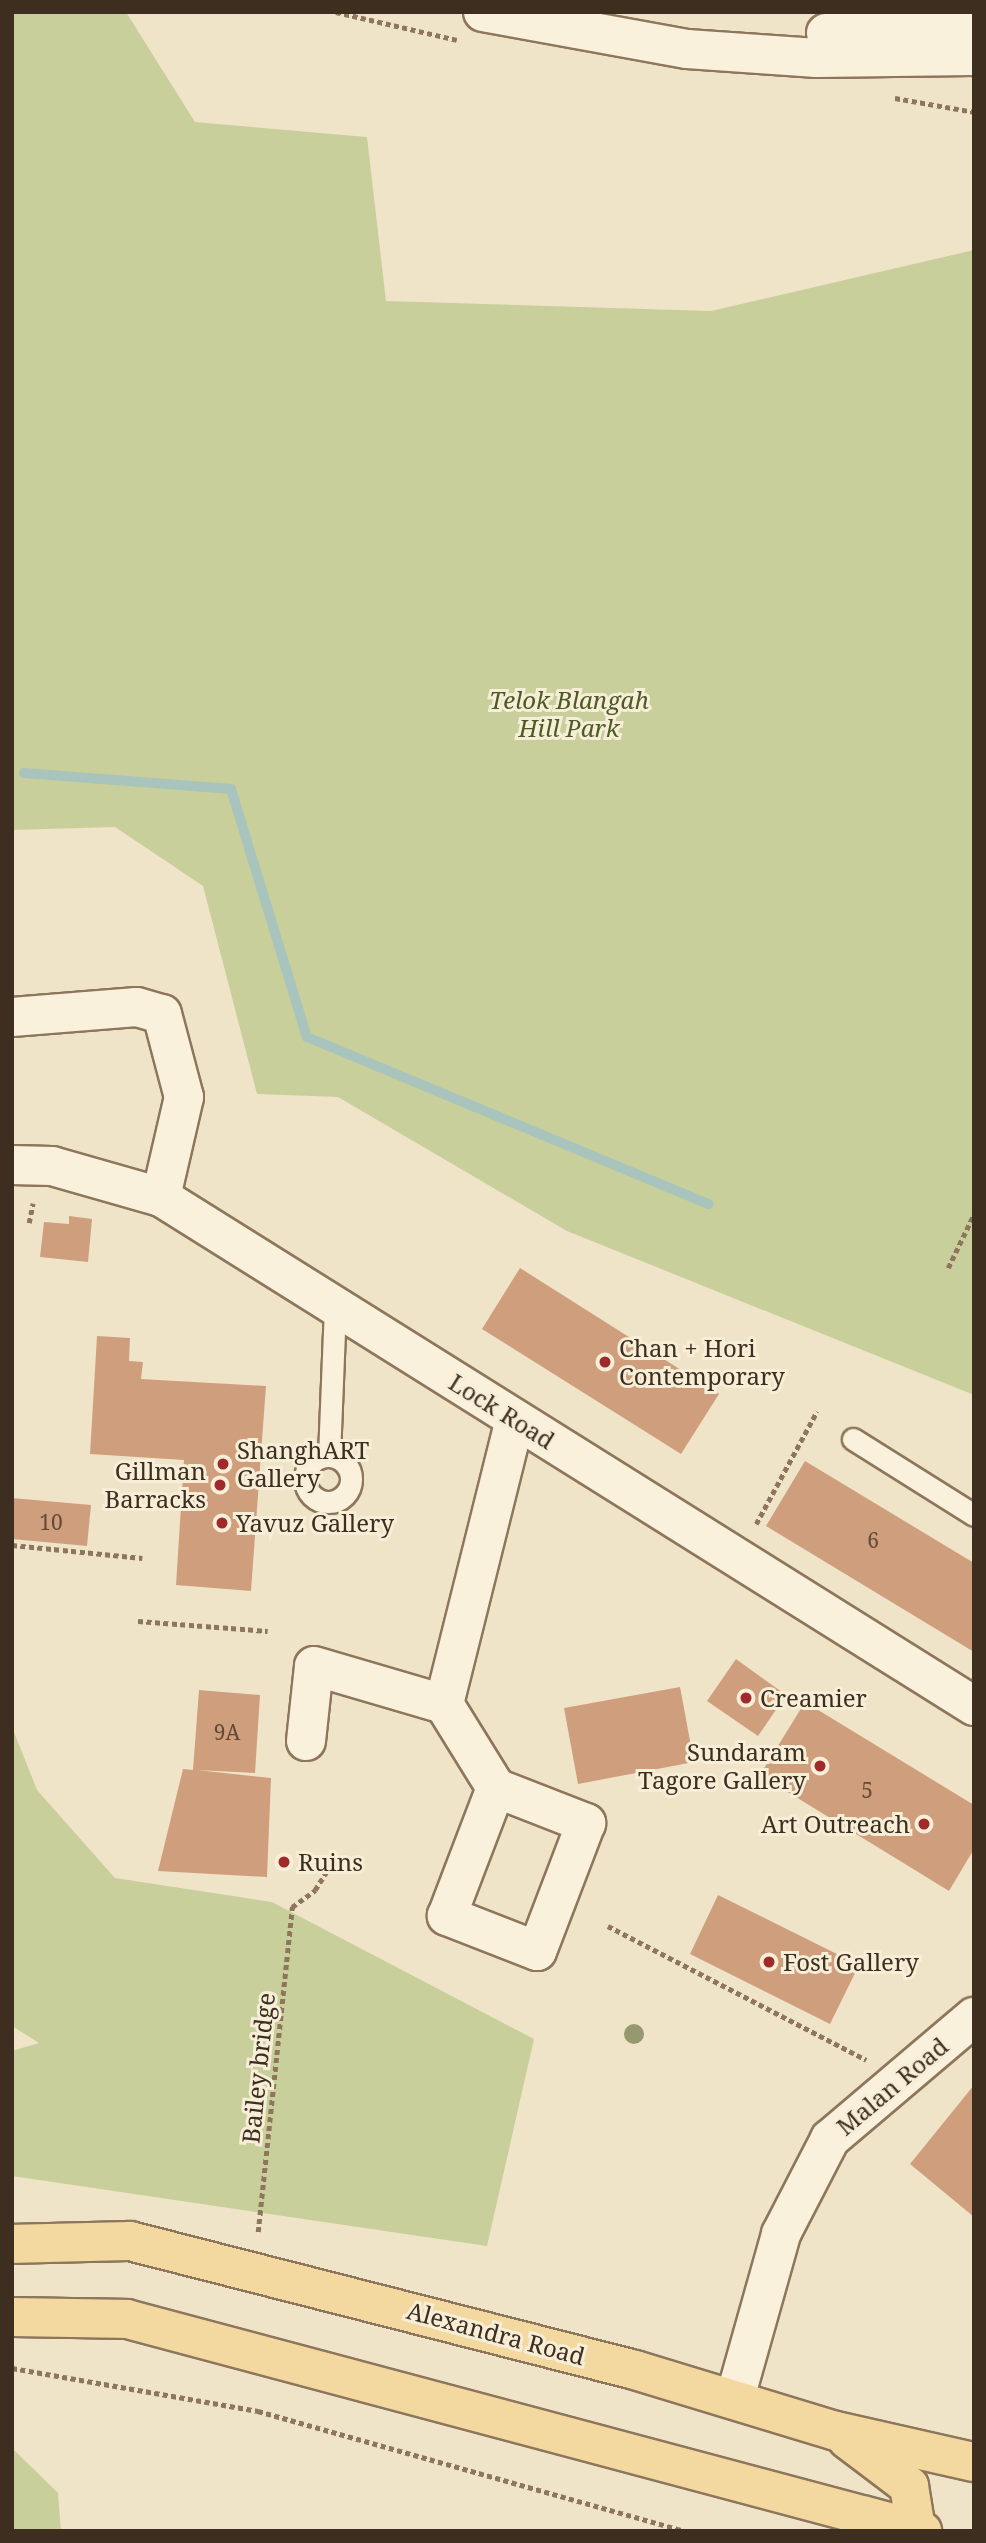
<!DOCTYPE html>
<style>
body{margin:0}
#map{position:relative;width:986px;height:2543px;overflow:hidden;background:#f0e4c8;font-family:"Noto Serif",serif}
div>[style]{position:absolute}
.green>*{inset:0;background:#c9cf9b}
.stream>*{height:10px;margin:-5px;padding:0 5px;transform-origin:5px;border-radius:5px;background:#a9c4bc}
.building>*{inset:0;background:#cf9f7d}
.path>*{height:4.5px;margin-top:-2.25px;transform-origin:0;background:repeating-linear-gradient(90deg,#8d765c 0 5px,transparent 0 8.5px)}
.roads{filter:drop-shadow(2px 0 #8d765c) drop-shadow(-2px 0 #8d765c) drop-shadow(0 2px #8d765c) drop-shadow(0 -2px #8d765c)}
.lane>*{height:21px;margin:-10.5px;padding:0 10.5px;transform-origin:10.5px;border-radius:10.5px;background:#faf1dc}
.lane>.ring{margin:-10.5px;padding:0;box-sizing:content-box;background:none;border:21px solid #faf1dc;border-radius:50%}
.street>*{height:38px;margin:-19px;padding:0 19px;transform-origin:19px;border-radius:19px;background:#faf1dc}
.primary>*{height:38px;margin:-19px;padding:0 19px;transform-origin:19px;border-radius:19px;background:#f3d9a0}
.trees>*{width:20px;height:20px;margin:-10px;border-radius:50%;background:#96986f}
.dots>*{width:19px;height:19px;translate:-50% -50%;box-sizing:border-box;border:4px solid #f7eed8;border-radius:50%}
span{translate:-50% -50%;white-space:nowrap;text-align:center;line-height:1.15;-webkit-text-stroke:6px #f7eed8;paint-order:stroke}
.number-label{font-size:21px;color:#624a37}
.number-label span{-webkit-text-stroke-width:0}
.park-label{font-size:24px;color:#4d5a26;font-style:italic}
.poi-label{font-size:24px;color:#3d2e20}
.left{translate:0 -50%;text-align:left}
.right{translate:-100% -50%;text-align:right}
.street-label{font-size:24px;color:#3d2e20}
.frame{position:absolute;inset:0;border:14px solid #3d2e20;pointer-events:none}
</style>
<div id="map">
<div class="green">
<div style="clip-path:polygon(12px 12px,126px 12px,195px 122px,367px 137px,386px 301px,711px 311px,974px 250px,974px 1395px,567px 1231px,338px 1097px,257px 1094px,203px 886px,115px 827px,12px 830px)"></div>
<div style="clip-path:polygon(12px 1727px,37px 1790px,115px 1878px,272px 1902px,534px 2039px,487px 2246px,12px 2176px,12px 2051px,39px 2043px,12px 2026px)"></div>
<div style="clip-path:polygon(12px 2448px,58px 2493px,61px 2531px,12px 2531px)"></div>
</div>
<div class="stream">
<div style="left:24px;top:773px;width:208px;rotate:4.4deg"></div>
<div style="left:231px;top:789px;width:259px;rotate:73deg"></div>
<div style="left:307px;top:1037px;width:435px;rotate:22.6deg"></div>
</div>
<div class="building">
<div style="clip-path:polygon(69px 1216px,92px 1219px,88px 1262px,40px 1257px,44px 1222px,69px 1224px)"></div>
<div style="clip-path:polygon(520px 1268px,719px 1394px,681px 1454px,482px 1329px)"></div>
<div style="clip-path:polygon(97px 1336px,130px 1338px,129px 1361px,143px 1362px,141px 1379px,266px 1386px,251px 1591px,176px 1585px,184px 1460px,90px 1454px)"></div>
<div style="clip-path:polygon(805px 1461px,974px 1563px,974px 1652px,766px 1526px)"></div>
<div style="clip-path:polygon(12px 1498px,91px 1505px,87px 1546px,12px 1539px)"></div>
<div style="clip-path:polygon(736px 1659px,786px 1695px,758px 1736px,707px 1701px)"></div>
<div style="clip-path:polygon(680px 1687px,694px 1762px,578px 1784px,564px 1708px)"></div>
<div style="clip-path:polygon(199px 1690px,260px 1695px,255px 1773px,197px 1770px,271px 1778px,267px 1877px,158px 1871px,183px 1769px,193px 1770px)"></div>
<div style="clip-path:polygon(805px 1702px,974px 1805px,974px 1849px,949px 1891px,760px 1775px)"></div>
<div style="clip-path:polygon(718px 1895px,859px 1965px,830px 2024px,690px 1954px)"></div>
<div style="clip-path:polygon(974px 2085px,974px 2217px,910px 2164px)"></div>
</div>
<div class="path">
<div style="left:336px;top:12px;width:124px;rotate:13deg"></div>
<div style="left:895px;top:98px;width:80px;rotate:10deg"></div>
<div style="left:29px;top:1223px;width:20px;rotate:-79deg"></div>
<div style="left:948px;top:1268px;width:60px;rotate:-64.3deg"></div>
<div style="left:756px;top:1524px;width:128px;rotate:-61.6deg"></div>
<div style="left:12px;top:1545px;width:131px;rotate:5.7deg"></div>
<div style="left:138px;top:1621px;width:130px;rotate:4.4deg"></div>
<div style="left:608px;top:1926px;width:291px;rotate:27.4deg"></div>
<div style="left:258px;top:2232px;width:327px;rotate:-84deg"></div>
<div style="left:292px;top:1907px;width:29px;rotate:-36deg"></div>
<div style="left:315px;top:1890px;width:36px;rotate:-58deg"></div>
<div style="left:12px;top:2368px;width:250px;rotate:9.9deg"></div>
<div style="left:258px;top:2411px;width:443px;rotate:15.7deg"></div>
</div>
<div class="roads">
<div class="lane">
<div style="left:853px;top:1439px;width:143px;rotate:32.1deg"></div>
<div class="ring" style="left:305px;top:1456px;width:25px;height:25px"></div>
<div style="left:329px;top:1456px;width:150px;rotate:-87.7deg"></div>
</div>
<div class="street">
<div style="left:483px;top:12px;width:207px;rotate:10.3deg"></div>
<div style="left:687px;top:49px;width:130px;rotate:4deg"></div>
<div style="left:817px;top:58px;width:157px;rotate:-0.7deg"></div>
<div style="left:826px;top:33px;width:148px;rotate:-3.5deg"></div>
<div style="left:12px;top:1017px;width:125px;rotate:-4.6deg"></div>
<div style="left:137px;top:1007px;width:26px;rotate:16deg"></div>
<div style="left:162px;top:1014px;width:86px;rotate:75.2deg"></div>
<div style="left:184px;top:1097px;width:103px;rotate:103deg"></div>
<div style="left:12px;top:1165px;width:40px;rotate:1.4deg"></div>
<div style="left:52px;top:1166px;width:113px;rotate:15.9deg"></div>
<div style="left:161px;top:1197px;width:959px;rotate:32.05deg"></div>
<div style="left:444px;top:1704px;width:293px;rotate:-76deg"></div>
<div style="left:306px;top:1741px;width:75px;rotate:-83.9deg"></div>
<div style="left:314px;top:1666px;width:135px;rotate:16.3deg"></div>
<div style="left:444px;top:1704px;width:99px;rotate:58.2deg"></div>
<div style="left:496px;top:1788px;width:97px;rotate:21.3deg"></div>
<div style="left:586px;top:1823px;width:137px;rotate:110.9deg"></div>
<div style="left:537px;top:1951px;width:97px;rotate:-158.7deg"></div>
<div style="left:447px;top:1916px;width:137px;rotate:-69.1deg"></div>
<div style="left:735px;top:2398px;width:170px;rotate:-74.3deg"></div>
<div style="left:781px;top:2234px;width:107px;rotate:-62.7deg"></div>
<div style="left:830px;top:2139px;width:189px;rotate:-40.3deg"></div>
</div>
<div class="primary">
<div style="left:12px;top:2244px;width:118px;rotate:-1.5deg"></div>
<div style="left:130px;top:2241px;width:521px;rotate:14.33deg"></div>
<div style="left:635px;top:2370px;width:210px;rotate:16.9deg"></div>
<div style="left:836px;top:2431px;width:141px;rotate:12.7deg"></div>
<div style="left:12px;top:2317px;width:115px;rotate:1deg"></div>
<div style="left:127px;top:2319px;width:823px;rotate:14.93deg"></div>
<div style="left:847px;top:2439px;width:78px;rotate:37.2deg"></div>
<div style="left:909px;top:2486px;width:44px;rotate:80.8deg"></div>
</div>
</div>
<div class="trees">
<div style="left:634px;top:2034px"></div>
</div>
<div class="dots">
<div style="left:605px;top:1362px;background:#9e2a2b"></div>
<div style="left:223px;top:1464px;background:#9e2a2b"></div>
<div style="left:220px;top:1485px;background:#9e2a2b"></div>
<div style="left:222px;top:1523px;background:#9e2a2b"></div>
<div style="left:746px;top:1698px;background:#9e2a2b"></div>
<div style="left:820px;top:1766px;background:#9e2a2b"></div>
<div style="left:924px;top:1824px;background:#9e2a2b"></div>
<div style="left:284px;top:1862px;background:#9e2a2b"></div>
<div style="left:769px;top:1962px;background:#9e2a2b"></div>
</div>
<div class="number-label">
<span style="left:51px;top:1522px">10</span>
<span style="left:873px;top:1540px">6</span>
<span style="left:227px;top:1732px">9A</span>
<span style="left:867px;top:1790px">5</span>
</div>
<div class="park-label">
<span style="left:569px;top:714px">Telok Blangah<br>Hill Park</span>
</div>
<div class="poi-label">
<span class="left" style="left:619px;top:1362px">Chan + Hori<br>Contemporary</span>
<span class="left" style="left:237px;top:1464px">ShanghART<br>Gallery</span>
<span class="right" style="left:206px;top:1485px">Gillman<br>Barracks</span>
<span class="left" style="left:236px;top:1523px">Yavuz Gallery</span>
<span class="left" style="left:760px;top:1698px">Creamier</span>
<span class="right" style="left:806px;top:1766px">Sundaram<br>Tagore Gallery</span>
<span class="right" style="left:910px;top:1824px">Art Outreach</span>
<span class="left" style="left:298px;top:1862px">Ruins</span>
<span class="left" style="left:783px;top:1962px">Fost Gallery</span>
</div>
<div class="street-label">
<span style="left:502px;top:1411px;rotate:32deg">Lock Road</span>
<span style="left:258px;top:2068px;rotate:-84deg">Bailey bridge</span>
<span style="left:892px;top:2086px;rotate:-40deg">Malan Road</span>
<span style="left:496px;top:2333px;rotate:15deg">Alexandra Road</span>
</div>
<div class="frame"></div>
</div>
